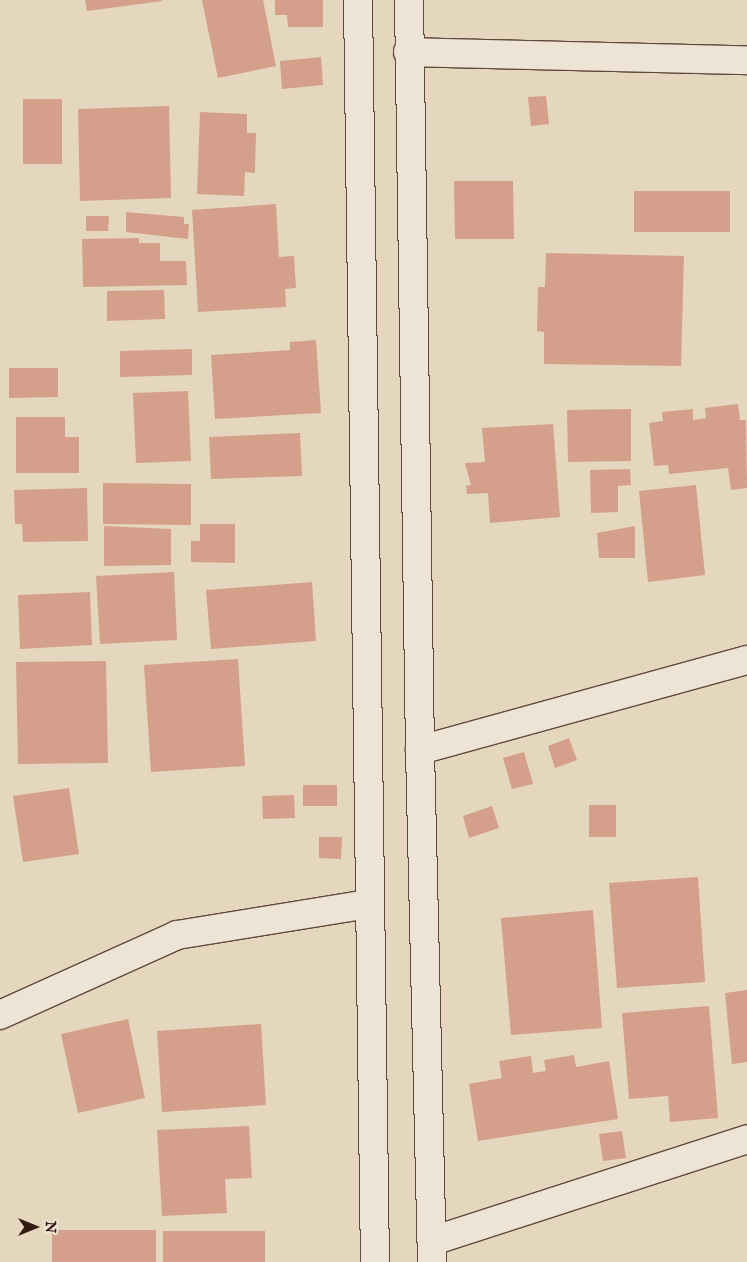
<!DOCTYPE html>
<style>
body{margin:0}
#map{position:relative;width:747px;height:1262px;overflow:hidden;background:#e5d6be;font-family:"IM FELL English",serif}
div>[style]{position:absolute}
.building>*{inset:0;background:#d4a08b}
.roads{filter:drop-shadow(1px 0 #5f493c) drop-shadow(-1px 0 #5f493c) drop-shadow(0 1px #5f493c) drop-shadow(0 -1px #5f493c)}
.minor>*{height:28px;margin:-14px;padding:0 14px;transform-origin:14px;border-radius:14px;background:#eee4d5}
span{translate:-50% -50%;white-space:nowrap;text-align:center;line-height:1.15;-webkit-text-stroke:5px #eee4d5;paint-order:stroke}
.north{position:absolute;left:10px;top:1202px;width:50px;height:50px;-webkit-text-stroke:4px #eee4d5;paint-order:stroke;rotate:90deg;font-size:14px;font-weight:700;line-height:20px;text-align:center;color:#321a11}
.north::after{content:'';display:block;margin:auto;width:18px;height:22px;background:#321a11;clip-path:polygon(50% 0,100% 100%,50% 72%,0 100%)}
</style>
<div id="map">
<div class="building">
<div style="clip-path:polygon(85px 0,162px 0,162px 1px,87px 11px)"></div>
<div style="clip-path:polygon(202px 0,263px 0,276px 66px,218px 78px)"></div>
<div style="clip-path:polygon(275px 0,323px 0,323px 27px,288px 27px,287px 15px,275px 15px)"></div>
<div style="clip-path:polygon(321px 57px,323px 85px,282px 89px,280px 61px)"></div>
<div style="clip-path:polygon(546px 96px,549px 124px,531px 126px,528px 97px)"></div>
<div style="clip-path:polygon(23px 99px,62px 99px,62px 164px,23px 164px)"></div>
<div style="clip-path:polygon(169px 106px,171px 198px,80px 201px,78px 109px)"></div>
<div style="clip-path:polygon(200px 112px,247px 114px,247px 133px,256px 133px,255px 173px,245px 172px,244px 196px,197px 194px)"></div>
<div style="clip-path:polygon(454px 181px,513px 181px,514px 239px,455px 239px)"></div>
<div style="clip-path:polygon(634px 191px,730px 191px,730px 232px,634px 232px)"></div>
<div style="clip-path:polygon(276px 204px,279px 257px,294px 256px,296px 288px,285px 289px,286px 307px,198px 312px,192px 210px)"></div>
<div style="clip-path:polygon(126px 212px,184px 217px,184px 224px,189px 224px,188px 239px,126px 232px)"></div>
<div style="clip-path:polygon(86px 216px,109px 216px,108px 231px,86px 231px)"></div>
<div style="clip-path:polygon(139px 238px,139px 243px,160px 243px,160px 261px,186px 261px,187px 285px,83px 287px,82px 239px)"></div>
<div style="clip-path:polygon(546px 253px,684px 256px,681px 366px,544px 364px,544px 332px,537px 331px,538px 287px,545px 287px)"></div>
<div style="clip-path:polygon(164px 290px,165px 319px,107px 321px,107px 291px)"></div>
<div style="clip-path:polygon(316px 340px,321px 413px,215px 419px,211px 355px,290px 350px,290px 342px)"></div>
<div style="clip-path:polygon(192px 349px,192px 375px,120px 377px,120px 351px)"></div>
<div style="clip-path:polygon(9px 368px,58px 368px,58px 397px,9px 398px)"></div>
<div style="clip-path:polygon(188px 391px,191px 461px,136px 463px,133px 393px)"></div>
<div style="clip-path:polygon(738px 404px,740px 420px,746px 420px,747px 488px,731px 490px,728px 468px,669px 474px,668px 465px,654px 466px,649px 423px,663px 421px,662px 412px,693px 409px,693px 420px,706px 418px,705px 408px)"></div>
<div style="clip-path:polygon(631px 409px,631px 461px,568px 462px,567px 410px)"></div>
<div style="clip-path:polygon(16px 417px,65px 417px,65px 437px,79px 437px,79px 473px,16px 473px)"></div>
<div style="clip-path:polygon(553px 424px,560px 517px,490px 523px,488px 493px,467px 494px,466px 486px,471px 485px,465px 463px,485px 462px,482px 428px)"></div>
<div style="clip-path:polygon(300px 433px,302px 476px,211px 479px,209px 437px)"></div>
<div style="clip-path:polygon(630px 469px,631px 485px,618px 486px,618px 512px,591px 513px,590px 470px)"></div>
<div style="clip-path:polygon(103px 483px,191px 484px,191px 525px,103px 524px)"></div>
<div style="clip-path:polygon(696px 485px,705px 575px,648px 582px,639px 491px)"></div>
<div style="clip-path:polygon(87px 488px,88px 541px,23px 542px,22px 524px,15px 524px,14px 490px)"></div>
<div style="clip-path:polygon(200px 524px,235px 524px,235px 563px,191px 562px,191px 541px,200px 541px)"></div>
<div style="clip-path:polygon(104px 526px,171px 529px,171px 565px,104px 566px)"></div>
<div style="clip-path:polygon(635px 526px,635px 558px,599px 558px,597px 533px)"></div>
<div style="clip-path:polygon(174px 572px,177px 640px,100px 644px,96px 576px)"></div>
<div style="clip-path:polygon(312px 582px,316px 641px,211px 649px,206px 590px)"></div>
<div style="clip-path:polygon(90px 592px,92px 645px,20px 649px,18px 595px)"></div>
<div style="clip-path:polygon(238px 659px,245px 766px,151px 772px,144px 665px)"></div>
<div style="clip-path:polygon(106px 661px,108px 763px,18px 764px,16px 662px)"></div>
<div style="clip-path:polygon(569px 738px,577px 760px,555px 768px,548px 746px)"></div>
<div style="clip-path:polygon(524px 752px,533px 784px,512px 789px,503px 758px)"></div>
<div style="clip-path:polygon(303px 785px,337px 785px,337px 806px,303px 806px)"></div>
<div style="clip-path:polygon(69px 788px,79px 854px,23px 862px,13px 796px)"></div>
<div style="clip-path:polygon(294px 795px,295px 818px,263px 819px,262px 796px)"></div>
<div style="clip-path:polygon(589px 805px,616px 805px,616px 837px,589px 837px)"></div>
<div style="clip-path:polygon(492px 806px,499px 828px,469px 838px,463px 816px)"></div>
<div style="clip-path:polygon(319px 837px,342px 837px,341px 859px,319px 858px)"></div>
<div style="clip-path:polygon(698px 877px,705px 982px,617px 988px,609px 883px)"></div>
<div style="clip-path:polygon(593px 910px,602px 1028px,511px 1035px,501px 918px)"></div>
<div style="clip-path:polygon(747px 990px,747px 1062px,732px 1064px,725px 993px)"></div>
<div style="clip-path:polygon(709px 1006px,718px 1118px,670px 1122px,668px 1096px,629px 1099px,622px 1013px)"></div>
<div style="clip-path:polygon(128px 1019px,145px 1098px,78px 1113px,61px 1034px)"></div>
<div style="clip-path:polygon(261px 1024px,266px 1105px,162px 1112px,157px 1031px)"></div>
<div style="clip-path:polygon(574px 1055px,576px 1067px,609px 1061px,618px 1119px,478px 1141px,469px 1084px,502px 1078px,499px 1061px,531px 1056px,533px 1073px,546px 1071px,544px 1060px)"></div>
<div style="clip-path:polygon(249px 1126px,252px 1178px,225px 1179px,227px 1213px,162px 1216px,157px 1130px)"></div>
<div style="clip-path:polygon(622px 1131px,626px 1158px,603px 1161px,599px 1134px)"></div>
<div style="clip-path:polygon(52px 1230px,156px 1230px,156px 1262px,52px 1262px)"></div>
<div style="clip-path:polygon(163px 1231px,265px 1231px,265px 1262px,163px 1262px)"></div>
</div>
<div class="roads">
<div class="minor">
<div style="left:358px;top:0;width:1262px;rotate:89.23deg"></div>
<div style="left:409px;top:0;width:750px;rotate:89.16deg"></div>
<div style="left:420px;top:750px;width:512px;rotate:88.66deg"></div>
<div style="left:408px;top:52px;width:339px;rotate:1.4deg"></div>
<div style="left:420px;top:750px;width:339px;rotate:-15.4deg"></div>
<div style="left:0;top:1015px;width:194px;rotate:-24.3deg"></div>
<div style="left:177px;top:935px;width:193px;rotate:-9.2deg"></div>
<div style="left:432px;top:1241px;width:331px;rotate:-17.9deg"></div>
</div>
</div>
<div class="north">N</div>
</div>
